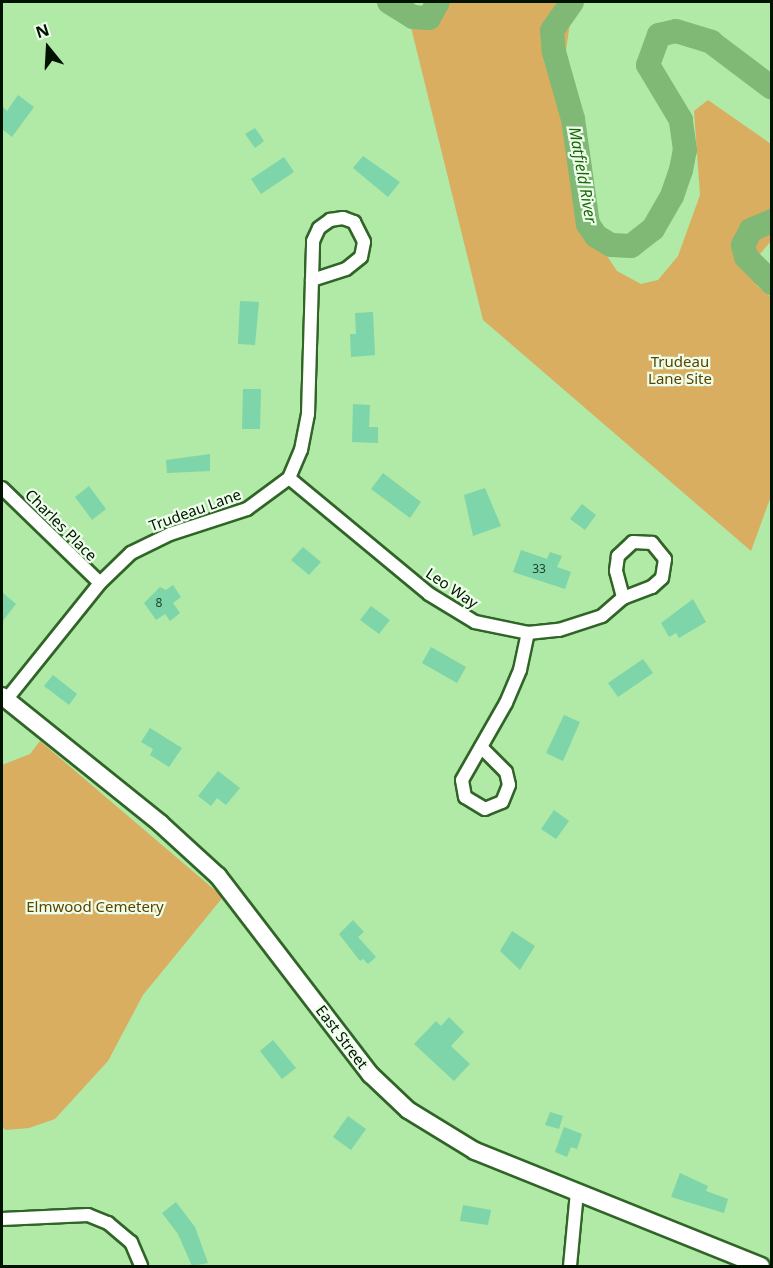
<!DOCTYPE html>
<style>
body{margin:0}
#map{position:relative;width:773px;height:1268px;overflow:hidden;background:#b1e9a6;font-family:"Noto Sans",sans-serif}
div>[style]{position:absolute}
.green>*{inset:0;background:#d9ae61}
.river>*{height:24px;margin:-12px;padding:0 12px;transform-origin:12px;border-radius:12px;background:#80b876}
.building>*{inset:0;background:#7dd5a9}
.roads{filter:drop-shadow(2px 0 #316528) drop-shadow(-2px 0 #316528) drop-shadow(0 2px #316528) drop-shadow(0 -2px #316528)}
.street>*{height:12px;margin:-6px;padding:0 6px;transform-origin:6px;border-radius:6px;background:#fff}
.secondary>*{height:16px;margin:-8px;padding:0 8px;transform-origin:8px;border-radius:8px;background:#fff}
span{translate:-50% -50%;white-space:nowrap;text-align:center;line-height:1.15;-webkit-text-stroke:4.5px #edfeea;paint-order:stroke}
.number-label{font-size:12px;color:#20432a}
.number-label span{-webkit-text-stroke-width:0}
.park-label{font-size:15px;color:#5f4200}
.street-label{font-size:15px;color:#011200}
.water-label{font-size:16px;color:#1b6508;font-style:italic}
.frame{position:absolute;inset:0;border:3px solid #011200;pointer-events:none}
.north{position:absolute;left:18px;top:18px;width:60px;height:60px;-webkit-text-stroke:4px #edfeea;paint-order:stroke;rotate:342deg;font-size:16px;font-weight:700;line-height:24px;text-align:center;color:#011200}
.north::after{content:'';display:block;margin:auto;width:21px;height:27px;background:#011200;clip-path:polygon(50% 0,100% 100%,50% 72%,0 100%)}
</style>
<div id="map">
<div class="green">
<div style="clip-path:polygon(433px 2px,573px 2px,565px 57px,564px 137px,593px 235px,617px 271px,641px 284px,658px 280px,678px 256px,700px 195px,694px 111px,708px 100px,771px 144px,771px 241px,754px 261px,753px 271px,757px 286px,771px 297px,771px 496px,751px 551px,483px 320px,407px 11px,425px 10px)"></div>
<div style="clip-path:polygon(40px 741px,223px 897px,143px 995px,108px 1061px,55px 1119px,29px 1128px,6px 1130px,2px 1127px,2px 765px,30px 754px)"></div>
</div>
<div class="river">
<div style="left:389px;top:2px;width:28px;rotate:32deg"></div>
<div style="left:413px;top:17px;width:16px;rotate:4deg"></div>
<div style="left:429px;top:18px;width:18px;rotate:-61deg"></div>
<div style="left:572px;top:2px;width:35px;rotate:125deg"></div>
<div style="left:552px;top:31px;width:21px;rotate:85deg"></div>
<div style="left:554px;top:52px;width:70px;rotate:74.2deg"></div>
<div style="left:573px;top:119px;width:106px;rotate:81.9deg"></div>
<div style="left:588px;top:224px;width:14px;rotate:56deg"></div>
<div style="left:596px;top:236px;width:17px;rotate:31deg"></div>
<div style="left:611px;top:245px;width:20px;rotate:3deg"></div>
<div style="left:631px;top:246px;width:28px;rotate:-38deg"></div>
<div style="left:653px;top:229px;width:38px;rotate:-60deg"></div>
<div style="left:672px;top:196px;width:28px;rotate:-71deg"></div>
<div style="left:681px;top:170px;width:20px;rotate:-79deg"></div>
<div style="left:685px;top:150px;width:30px;rotate:-98deg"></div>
<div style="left:681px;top:120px;width:64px;rotate:-121deg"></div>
<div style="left:648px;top:65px;width:32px;rotate:-70deg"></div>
<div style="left:659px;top:35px;width:17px;rotate:-13deg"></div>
<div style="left:676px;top:31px;width:37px;rotate:17deg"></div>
<div style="left:711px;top:42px;width:76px;rotate:37deg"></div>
<div style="left:772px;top:221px;width:23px;rotate:157deg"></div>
<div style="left:751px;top:230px;width:17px;rotate:118deg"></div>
<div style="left:743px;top:245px;width:12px;rotate:76deg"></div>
<div style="left:746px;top:257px;width:37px;rotate:45deg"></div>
</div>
<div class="building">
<div style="clip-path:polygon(18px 95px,34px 107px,12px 137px,2px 129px,2px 106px,7px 111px)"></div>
<div style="clip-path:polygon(255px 128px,264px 141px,255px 148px,245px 134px)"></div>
<div style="clip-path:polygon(363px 156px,400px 182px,388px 197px,353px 168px)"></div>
<div style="clip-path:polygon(284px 157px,294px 172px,261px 194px,251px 179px)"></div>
<div style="clip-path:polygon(240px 301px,259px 302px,255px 345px,238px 344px)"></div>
<div style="clip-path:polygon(373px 312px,375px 355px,351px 357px,350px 334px,356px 334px,355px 313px)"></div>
<div style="clip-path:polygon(243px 389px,261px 389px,260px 429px,242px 429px)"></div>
<div style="clip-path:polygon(353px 404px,370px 405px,369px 427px,378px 427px,378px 443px,352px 442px)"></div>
<div style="clip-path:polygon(210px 454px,210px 471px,167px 473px,166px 460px)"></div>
<div style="clip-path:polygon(383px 473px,421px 502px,410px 518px,371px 489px)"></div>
<div style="clip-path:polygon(89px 486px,106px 509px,92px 520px,75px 497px)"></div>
<div style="clip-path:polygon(485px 488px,501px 526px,473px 536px,464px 495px)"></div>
<div style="clip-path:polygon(582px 504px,596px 515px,585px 530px,570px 519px)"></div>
<div style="clip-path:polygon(303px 547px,321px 562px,309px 575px,291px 560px)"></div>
<div style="clip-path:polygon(521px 550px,547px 559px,550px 552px,562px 556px,557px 567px,571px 572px,565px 589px,513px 572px)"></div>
<div style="clip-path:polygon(173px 585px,181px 597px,173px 603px,180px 613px,170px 621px,165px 614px,156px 620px,144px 603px,160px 587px,166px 590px)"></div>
<div style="clip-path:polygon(2px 592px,16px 604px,2px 622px)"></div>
<div style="clip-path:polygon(693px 599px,706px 622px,679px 638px,676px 633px,669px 637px,661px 623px)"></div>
<div style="clip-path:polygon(371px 606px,390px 620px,379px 634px,360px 620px)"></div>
<div style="clip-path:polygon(431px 647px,466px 667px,457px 683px,422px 663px)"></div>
<div style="clip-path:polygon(643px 659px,653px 673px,618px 697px,608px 683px)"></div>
<div style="clip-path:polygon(53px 675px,77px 694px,69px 705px,44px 686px)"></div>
<div style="clip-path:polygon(564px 715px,580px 722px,563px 761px,546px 753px)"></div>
<div style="clip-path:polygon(150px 728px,182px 748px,169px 767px,150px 755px,153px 749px,141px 742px)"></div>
<div style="clip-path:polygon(218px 771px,240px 788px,226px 805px,217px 798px,211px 806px,198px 796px)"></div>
<div style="clip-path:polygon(554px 810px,569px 821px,556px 839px,541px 829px)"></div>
<div style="clip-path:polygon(353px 920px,364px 932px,358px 937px,376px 957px,368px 964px,363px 959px,360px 961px,339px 934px)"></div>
<div style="clip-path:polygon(512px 931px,535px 946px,520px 970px,500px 951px)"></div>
<div style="clip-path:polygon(449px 1017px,464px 1032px,451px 1046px,470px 1064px,454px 1081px,414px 1044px,436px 1021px,441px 1026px)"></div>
<div style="clip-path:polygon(273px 1040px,296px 1068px,282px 1079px,260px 1051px)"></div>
<div style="clip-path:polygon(550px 1112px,563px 1116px,559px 1129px,545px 1125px)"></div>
<div style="clip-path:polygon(348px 1116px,366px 1129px,351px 1150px,333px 1137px)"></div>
<div style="clip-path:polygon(564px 1127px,582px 1134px,577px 1149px,571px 1147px,567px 1157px,555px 1152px)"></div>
<div style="clip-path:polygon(680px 1173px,708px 1186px,706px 1191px,728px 1199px,724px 1213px,671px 1197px)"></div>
<div style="clip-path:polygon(176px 1202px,195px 1227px,208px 1263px,192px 1266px,178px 1234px,162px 1213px)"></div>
<div style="clip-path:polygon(463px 1205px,491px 1210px,488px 1225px,460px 1221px)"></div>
</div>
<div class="roads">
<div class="street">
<div style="left:289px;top:478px;width:182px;rotate:39.6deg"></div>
<div style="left:429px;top:594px;width:54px;rotate:31.3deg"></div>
<div style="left:475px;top:622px;width:54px;rotate:11.7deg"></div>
<div style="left:528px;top:633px;width:31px;rotate:-6deg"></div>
<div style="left:559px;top:630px;width:45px;rotate:-18deg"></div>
<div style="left:602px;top:616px;width:28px;rotate:-41deg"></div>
<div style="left:623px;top:598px;width:31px;rotate:-21deg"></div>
<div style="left:652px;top:587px;width:13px;rotate:-42deg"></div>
<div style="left:662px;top:578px;width:19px;rotate:-81deg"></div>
<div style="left:665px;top:559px;width:21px;rotate:-129deg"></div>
<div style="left:652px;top:543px;width:19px;rotate:-177deg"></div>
<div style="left:633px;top:542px;width:21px;rotate:137deg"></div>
<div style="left:618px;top:556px;width:15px;rotate:98deg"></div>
<div style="left:616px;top:571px;width:28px;rotate:75deg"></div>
<div style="left:2px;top:488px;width:136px;rotate:44.1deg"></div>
<div style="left:6px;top:700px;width:150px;rotate:-51.2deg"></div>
<div style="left:100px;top:583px;width:43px;rotate:-44.1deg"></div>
<div style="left:131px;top:553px;width:43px;rotate:-26deg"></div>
<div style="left:170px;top:534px;width:81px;rotate:-18deg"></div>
<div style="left:247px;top:509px;width:52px;rotate:-36.4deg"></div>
<div style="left:289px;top:478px;width:30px;rotate:-67deg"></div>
<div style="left:301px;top:450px;width:37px;rotate:-79deg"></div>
<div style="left:308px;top:414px;width:173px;rotate:-88.3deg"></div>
<div style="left:313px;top:241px;width:14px;rotate:-65deg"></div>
<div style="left:319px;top:228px;width:14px;rotate:-36deg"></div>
<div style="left:330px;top:220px;width:13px;rotate:-9deg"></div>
<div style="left:343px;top:218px;width:12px;rotate:20deg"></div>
<div style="left:354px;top:222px;width:22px;rotate:63deg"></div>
<div style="left:364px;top:242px;width:15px;rotate:101deg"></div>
<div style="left:361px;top:257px;width:19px;rotate:141deg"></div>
<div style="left:346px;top:269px;width:36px;rotate:162deg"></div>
<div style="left:481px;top:747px;width:35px;rotate:45deg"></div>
<div style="left:506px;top:772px;width:13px;rotate:77deg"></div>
<div style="left:509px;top:785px;width:18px;rotate:112deg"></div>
<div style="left:502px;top:802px;width:18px;rotate:158deg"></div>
<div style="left:485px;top:809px;width:23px;rotate:-149deg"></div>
<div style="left:465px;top:797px;width:17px;rotate:-100deg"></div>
<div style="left:462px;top:780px;width:89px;rotate:-60.3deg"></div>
<div style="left:506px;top:703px;width:36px;rotate:-67deg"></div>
<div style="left:520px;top:670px;width:38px;rotate:-78deg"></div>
<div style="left:2px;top:1219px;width:86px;rotate:-2.7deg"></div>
<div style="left:88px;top:1215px;width:22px;rotate:22deg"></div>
<div style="left:108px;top:1223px;width:30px;rotate:40deg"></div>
<div style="left:131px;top:1242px;width:26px;rotate:67deg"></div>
<div style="left:570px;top:1266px;width:74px;rotate:-84.6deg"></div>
</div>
<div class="secondary">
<div style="left:2px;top:696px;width:204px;rotate:38.8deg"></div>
<div style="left:161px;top:824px;width:77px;rotate:42.4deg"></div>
<div style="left:218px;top:876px;width:250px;rotate:52.5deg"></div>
<div style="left:370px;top:1074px;width:52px;rotate:43.5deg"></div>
<div style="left:408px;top:1110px;width:79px;rotate:31.5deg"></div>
<div style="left:475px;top:1151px;width:308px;rotate:21.9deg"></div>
</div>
</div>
<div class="number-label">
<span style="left:539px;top:569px">33</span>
<span style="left:159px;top:603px">8</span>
</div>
<div class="park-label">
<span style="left:680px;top:370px">Trudeau<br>Lane Site</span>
<span style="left:95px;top:907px">Elmwood Cemetery</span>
</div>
<div class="street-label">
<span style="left:195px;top:510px;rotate:-20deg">Trudeau Lane</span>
<span style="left:61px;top:525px;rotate:45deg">Charles Place</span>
<span style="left:452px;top:588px;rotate:34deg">Leo Way</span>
<span style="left:342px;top:1037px;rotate:53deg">East Street</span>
</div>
<div class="water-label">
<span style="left:583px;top:175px;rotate:80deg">Matfield River</span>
</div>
<div class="frame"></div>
<div class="north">N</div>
</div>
